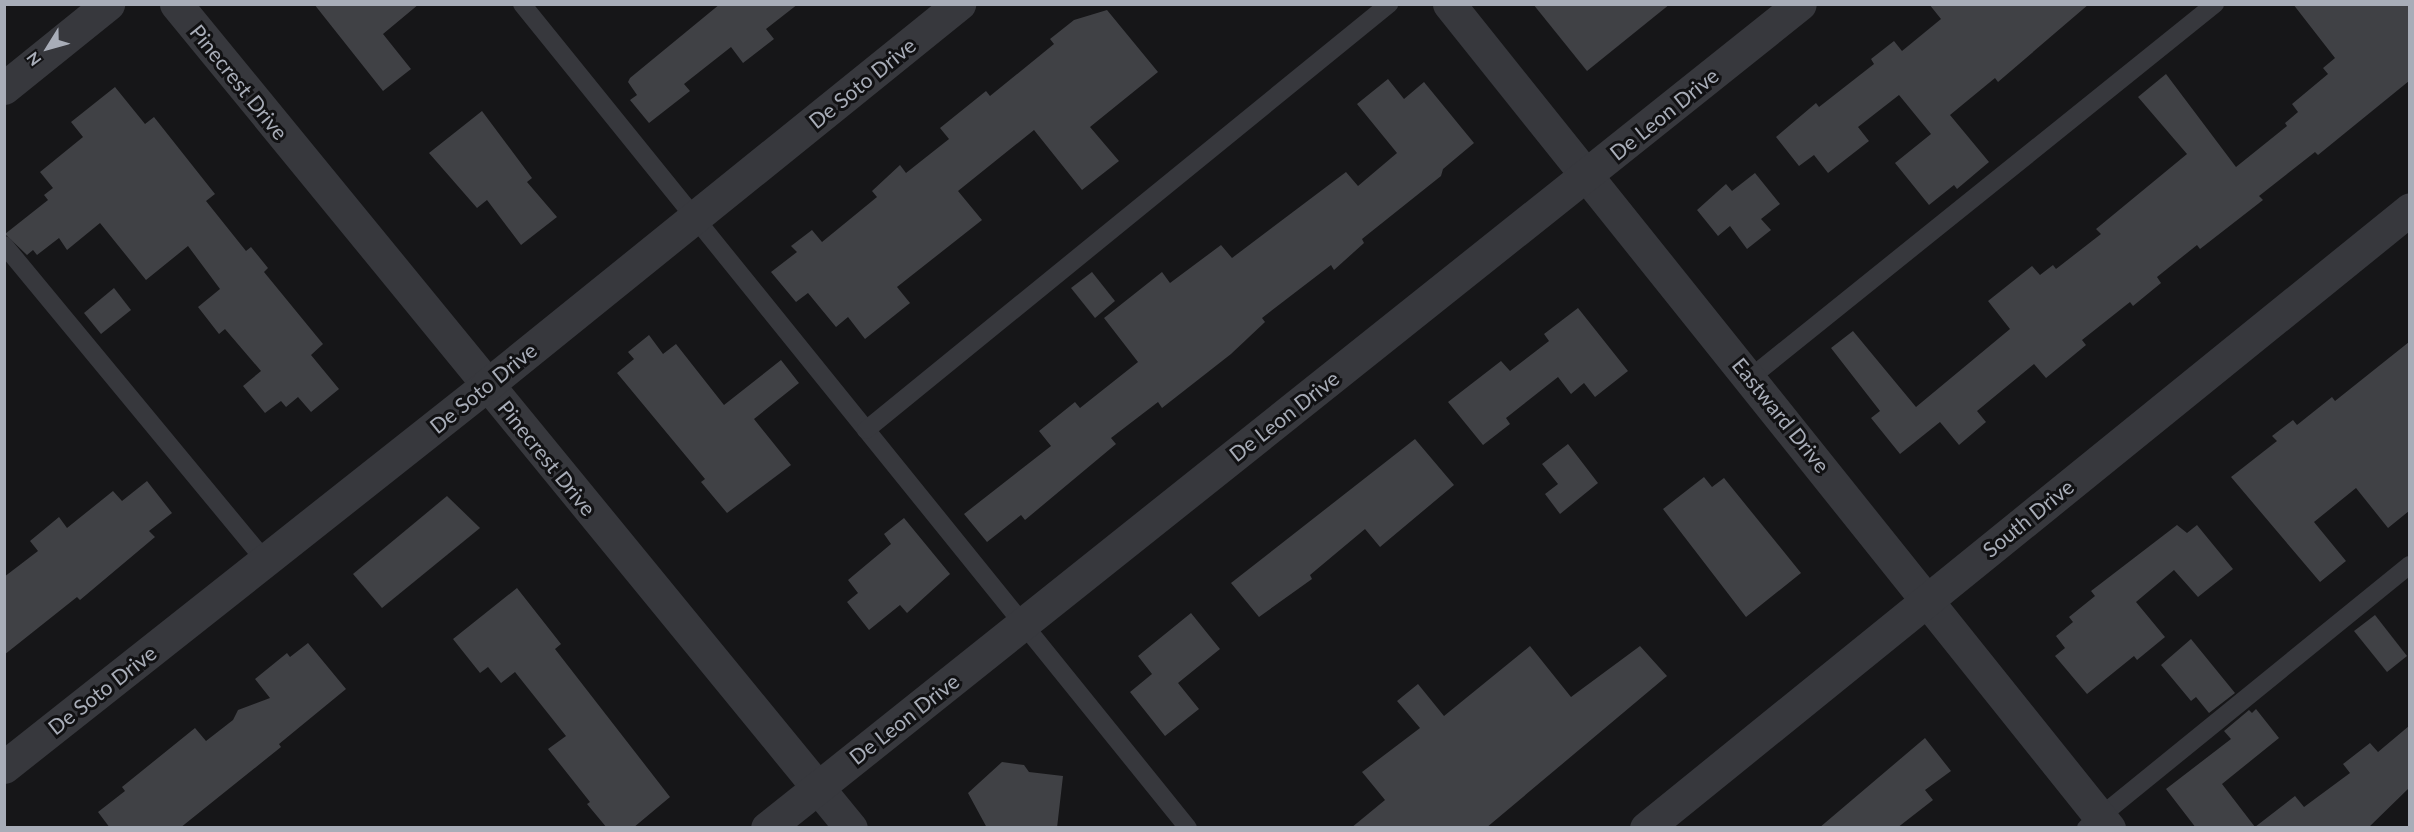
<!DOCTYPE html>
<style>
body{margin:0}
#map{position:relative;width:2414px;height:832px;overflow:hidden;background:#161618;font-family:Lato,sans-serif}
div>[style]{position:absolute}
.building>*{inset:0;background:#404145}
.lane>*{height:18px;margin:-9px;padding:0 9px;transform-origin:9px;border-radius:9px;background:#37383d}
.street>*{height:33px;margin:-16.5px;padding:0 16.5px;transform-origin:16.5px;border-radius:16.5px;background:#37383d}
span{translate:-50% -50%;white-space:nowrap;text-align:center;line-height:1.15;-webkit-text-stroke:6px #111113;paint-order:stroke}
.street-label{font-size:21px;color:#a8adb8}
.frame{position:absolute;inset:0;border:6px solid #a8adb8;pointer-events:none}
.north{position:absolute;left:18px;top:18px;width:60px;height:60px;-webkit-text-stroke:4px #111113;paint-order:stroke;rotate:233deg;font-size:16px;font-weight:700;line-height:24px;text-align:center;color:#a8adb8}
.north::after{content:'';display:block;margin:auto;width:21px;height:27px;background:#a8adb8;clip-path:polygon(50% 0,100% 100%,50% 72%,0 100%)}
</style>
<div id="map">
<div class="building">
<div style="clip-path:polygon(314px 4px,419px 4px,383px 34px,411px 69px,383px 91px)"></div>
<div style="clip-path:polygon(720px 4px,798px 4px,766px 29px,774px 39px,743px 63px,731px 47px,684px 84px,690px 91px,649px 123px,630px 100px,637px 95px,628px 82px,630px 78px)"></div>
<div style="clip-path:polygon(1533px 4px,1670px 4px,1587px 71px)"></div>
<div style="clip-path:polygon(1929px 4px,2089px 4px,1998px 82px,1995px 78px,1950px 115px,1989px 162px,1957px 189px,1954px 185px,1929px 205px,1895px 163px,1931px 134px,1899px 95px,1858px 127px,1869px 141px,1828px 173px,1814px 155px,1799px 166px,1776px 137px,1816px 103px,1819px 107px,1874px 64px,1871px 59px,1894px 41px,1902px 51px,1941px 19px)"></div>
<div style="clip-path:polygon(2293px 4px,2409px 4px,2409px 81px,2318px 155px,2315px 152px,2259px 196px,2263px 200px,2200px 249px,2197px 245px,2157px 277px,2161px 283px,2133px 306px,2130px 302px,2082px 340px,2086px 345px,2046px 378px,2034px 364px,1977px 411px,1986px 422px,1959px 445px,1940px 422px,1900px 454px,1871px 418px,1880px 411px,1831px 348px,1853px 331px,1916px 407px,2010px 329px,1988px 301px,2032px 266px,2040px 275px,2053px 265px,2056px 269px,2101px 234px,2096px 229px,2187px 154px,2138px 97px,2166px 74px,2236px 167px,2287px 126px,2285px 123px,2298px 112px,2292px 104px,2328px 74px,2323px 68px,2335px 58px)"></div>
<div style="clip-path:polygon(1107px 10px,1158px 72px,1090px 127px,1119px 161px,1082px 190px,1034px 130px,958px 191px,982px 220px,897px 287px,910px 303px,865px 339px,848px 317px,836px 327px,808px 293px,796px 302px,771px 272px,797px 252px,791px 246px,812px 230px,822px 242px,877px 197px,872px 191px,900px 165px,906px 173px,949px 139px,940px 128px,986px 91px,990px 96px,1054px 44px,1050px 39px,1074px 20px)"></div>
<div style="clip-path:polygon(1388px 79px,1404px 99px,1424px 82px,1474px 143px,1443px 169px,1441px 176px,1362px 239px,1364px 243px,1334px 270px,1331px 265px,1262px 318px,1265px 322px,1231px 354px,1162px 408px,1158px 402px,1111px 438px,1116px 444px,1025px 520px,1021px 515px,987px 542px,964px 514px,1051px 446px,1039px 431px,1075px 402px,1080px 408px,1138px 362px,1104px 318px,1162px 272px,1170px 283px,1221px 245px,1232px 258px,1346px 172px,1358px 186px,1397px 153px,1357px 104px)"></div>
<div style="clip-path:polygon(115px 87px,145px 124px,154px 117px,215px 194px,206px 201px,246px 251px,251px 247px,268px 268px,264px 272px,323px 344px,311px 355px,339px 389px,311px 412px,298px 397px,286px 407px,281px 401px,265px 413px,243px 386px,261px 371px,225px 329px,219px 334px,198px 307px,220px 289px,188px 246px,146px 280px,100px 223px,67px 250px,59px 238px,37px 255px,33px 250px,27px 255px,5px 234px,48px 200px,44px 195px,53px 188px,40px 172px,83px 137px,71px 122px)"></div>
<div style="clip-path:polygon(482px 111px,532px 178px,527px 182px,557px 217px,521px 245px,487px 200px,477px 208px,429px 153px)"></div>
<div style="clip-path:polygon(1755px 173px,1780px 204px,1761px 219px,1771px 230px,1747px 249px,1730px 226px,1718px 236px,1697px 210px,1726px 184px,1732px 191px)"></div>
<div style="clip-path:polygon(1092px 272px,1115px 301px,1095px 318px,1071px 288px)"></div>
<div style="clip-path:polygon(114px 288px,131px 310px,101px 334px,84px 313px)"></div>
<div style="clip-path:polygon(1578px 308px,1628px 371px,1595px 397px,1584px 383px,1571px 394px,1558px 377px,1506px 418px,1510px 424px,1483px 445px,1448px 402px,1501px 361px,1510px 371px,1549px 341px,1544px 334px)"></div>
<div style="clip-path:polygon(649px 335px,663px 354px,676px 344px,724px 405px,781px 360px,799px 383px,754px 419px,791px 465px,727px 513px,701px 482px,705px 479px,617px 373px,634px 359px,628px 352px)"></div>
<div style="clip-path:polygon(2409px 342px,2409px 511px,2388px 528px,2356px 488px,2314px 522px,2346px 561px,2320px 582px,2231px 477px,2277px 441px,2272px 436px,2293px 420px,2297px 425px,2332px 397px,2335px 401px)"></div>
<div style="clip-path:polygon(1415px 439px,1454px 485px,1380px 547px,1365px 529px,1310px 575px,1312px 579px,1259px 617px,1231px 583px)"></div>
<div style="clip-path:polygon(1568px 444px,1598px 483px,1560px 514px,1545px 494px,1558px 484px,1542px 464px)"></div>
<div style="clip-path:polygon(1704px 477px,1712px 487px,1724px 478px,1801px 573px,1746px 617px,1663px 509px)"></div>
<div style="clip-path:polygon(147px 481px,172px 513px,149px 531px,155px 537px,80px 600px,77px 597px,4px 655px,4px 577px,38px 551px,30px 541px,59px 517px,67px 528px,113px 491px,122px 501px)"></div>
<div style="clip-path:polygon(447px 496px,480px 528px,382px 608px,353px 574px)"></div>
<div style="clip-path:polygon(904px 518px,950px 574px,907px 613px,900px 605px,869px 630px,847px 602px,858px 593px,848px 580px,891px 544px,884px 534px)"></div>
<div style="clip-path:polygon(2177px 525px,2187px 533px,2197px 525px,2233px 569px,2198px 597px,2174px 570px,2136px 602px,2165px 637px,2137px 660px,2134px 656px,2087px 694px,2055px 656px,2065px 648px,2056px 636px,2073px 622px,2069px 617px,2095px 596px,2091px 591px)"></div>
<div style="clip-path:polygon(517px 588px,561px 644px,555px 649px,670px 797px,633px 828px,607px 828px,587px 804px,590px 802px,548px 749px,566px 736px,515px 672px,501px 683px,488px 667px,480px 673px,453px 639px)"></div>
<div style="clip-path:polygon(1191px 613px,1220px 649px,1178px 683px,1199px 709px,1165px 736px,1130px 692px,1152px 674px,1138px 656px)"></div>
<div style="clip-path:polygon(2375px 615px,2407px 656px,2387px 672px,2354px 631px)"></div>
<div style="clip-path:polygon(2191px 639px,2235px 693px,2209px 713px,2196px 697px,2191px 701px,2161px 665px)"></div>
<div style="clip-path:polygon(308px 643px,346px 689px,279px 744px,281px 747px,180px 828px,110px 828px,98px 812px,125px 791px,122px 787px,195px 728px,206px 741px,233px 720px,238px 710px,270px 698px,255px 679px,287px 653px,290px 657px)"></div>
<div style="clip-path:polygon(1530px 646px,1571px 697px,1640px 646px,1667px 676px,1486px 828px,1351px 828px,1385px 800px,1362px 772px,1420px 728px,1397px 701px,1418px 684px,1444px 716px)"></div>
<div style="clip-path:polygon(2256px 709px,2279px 738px,2222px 784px,2255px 827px,2295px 796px,2304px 807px,2350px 773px,2343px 764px,2370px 743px,2378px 752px,2409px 726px,2409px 788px,2368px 828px,2196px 828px,2166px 789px,2231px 739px,2224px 731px,2249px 710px,2252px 713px)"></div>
<div style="clip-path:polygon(1925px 738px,1951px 771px,1925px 790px,1933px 800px,1897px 828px,1819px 828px)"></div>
<div style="clip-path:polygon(1002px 762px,1024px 765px,1029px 772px,1063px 776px,1057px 828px,987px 828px,968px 793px)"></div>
</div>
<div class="lane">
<div style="left:522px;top:4px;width:1059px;rotate:51.05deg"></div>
<div style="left:4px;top:245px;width:410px;rotate:50.4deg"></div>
<div style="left:1750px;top:378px;width:597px;rotate:-38.81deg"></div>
<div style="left:866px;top:430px;width:675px;rotate:-39.16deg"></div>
<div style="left:2086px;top:828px;width:417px;rotate:-39.1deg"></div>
</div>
<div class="street">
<div style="left:176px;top:4px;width:1065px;rotate:50.68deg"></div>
<div style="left:1449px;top:4px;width:1056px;rotate:51.31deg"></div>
<div style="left:4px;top:88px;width:134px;rotate:-38.9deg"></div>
<div style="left:4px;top:767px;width:616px;rotate:-38.34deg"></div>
<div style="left:487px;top:385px;width:607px;rotate:-38.91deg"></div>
<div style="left:767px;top:828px;width:1321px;rotate:-38.58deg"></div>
<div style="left:1646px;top:828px;width:983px;rotate:-39.01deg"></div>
</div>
<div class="street-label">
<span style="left:239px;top:82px;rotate:51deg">Pinecrest Drive</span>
<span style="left:862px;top:83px;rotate:-39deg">De Soto Drive</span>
<span style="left:1664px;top:114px;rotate:-39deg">De Leon Drive</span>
<span style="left:483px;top:388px;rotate:-39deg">De Soto Drive</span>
<span style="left:1781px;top:415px;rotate:51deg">Eastward Drive</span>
<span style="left:1284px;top:416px;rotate:-38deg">De Leon Drive</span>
<span style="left:547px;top:458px;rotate:51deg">Pinecrest Drive</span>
<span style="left:2028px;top:518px;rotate:-39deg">South Drive</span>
<span style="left:102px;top:690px;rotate:-38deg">De Soto Drive</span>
<span style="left:904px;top:719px;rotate:-38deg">De Leon Drive</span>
</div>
<div class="frame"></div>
<div class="north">N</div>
</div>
